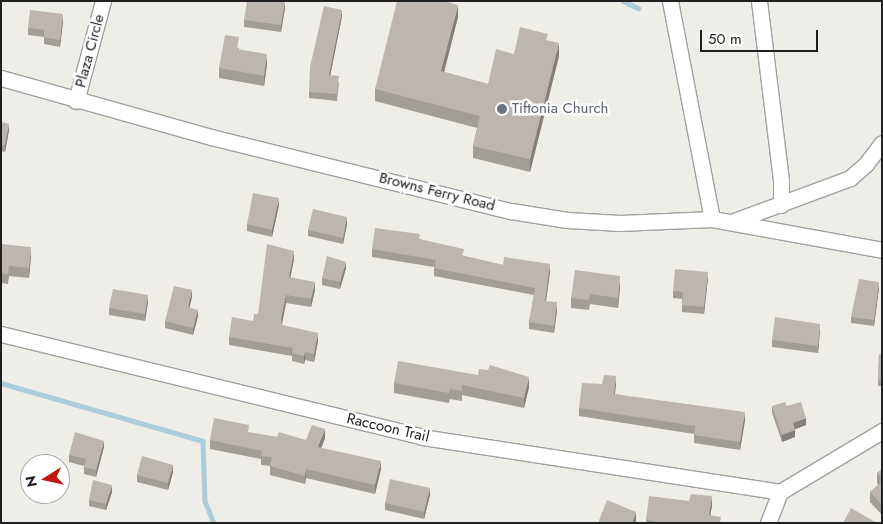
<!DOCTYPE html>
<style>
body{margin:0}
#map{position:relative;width:883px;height:524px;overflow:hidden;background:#efede7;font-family:Jost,sans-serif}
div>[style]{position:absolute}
.stream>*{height:4.5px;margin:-2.25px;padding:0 2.25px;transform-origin:2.25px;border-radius:2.25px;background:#abcdd9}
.roads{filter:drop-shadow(1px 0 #a1a1a1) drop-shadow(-1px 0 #a1a1a1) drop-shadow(0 1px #a1a1a1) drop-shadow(0 -1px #a1a1a1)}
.minor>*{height:15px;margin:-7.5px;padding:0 7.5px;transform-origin:7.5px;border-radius:7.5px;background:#fff}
.wall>*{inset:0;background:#a39d97}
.shaded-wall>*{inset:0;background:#847f7b}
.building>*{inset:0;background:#bdb6b0}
.dots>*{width:14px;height:14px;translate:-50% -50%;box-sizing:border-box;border:2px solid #fff;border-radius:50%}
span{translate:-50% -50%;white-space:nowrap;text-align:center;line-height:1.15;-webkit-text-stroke:5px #fff;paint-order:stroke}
.street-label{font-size:15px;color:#202020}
.worship-label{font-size:15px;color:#5b616d}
.left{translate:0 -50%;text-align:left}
.frame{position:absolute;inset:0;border:2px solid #202020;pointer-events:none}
.north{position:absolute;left:20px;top:454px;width:50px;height:50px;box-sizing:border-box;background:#fff;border:1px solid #a6a6a6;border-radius:50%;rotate:260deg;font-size:14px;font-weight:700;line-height:20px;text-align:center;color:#202020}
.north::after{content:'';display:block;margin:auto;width:18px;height:22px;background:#bf1710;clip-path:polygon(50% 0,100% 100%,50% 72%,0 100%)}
.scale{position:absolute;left:700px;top:30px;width:118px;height:22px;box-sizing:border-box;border:2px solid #202020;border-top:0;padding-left:6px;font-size:15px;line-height:18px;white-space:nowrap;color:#202020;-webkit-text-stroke:4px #fff;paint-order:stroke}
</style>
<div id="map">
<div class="stream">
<div style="left:623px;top:1px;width:17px;rotate:25deg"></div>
<div style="left:1px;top:383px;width:210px;rotate:16deg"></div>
<div style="left:203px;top:441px;width:60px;rotate:88.1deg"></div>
<div style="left:205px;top:501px;width:24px;rotate:68deg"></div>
</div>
<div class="roads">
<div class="minor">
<div style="left:670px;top:1px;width:222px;rotate:79.1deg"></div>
<div style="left:759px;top:1px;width:181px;rotate:83deg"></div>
<div style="left:781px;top:181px;width:24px;rotate:90deg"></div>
<div style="left:1px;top:78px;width:218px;rotate:15.7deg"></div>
<div style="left:211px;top:137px;width:309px;rotate:13.9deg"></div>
<div style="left:511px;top:211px;width:57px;rotate:9.1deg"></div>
<div style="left:567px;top:220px;width:53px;rotate:3.2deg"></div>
<div style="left:620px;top:223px;width:92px;rotate:-2.5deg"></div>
<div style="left:712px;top:219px;width:173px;rotate:10.3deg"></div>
<div style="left:76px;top:101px;width:104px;rotate:-74.9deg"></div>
<div style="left:734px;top:221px;width:124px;rotate:-20.3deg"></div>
<div style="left:850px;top:178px;width:21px;rotate:-41deg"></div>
<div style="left:866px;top:164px;width:26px;rotate:-53deg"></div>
<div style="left:1px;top:334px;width:433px;rotate:13.7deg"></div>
<div style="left:422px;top:437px;width:362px;rotate:8.7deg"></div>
<div style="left:768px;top:523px;width:33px;rotate:-69deg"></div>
<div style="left:780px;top:492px;width:119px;rotate:-30.9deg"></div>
</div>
</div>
<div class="wall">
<div style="clip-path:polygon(285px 8px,281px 32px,244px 27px,244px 20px)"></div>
<div style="clip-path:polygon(342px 16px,330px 76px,339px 83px,337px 101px,309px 98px,309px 92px)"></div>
<div style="clip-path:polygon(458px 17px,444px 72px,488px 84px,514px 54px,548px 41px,559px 56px,530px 172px,473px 158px,473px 146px,477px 128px,375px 101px,375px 89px)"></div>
<div style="clip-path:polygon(63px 21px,60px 47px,44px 44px,44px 37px,28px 35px,28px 28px)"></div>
<div style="clip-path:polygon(239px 47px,239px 50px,267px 64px,264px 86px,219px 78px,219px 68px)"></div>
<div style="clip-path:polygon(1px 122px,9px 130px,5px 152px,1px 151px)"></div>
<div style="clip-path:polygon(279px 205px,272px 237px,247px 231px,247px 224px)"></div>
<div style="clip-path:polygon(347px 224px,343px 244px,308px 236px,308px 230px)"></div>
<div style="clip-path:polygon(420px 239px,464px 256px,503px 265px,550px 272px,546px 301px,557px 310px,554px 333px,529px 329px,529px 322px,534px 295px,434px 276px,434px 267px,372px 257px,372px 249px)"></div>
<div style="clip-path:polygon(1px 244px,31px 256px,29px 278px,9px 276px,8px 284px,1px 283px)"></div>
<div style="clip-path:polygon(294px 259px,290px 277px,315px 290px,311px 307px,286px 303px,282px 325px,318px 341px,314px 362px,305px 360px,304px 364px,292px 361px,292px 356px,229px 345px,229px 337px,253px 321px)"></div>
<div style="clip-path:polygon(346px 268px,340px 289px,322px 285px,322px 278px)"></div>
<div style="clip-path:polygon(708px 278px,704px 314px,682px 312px,682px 299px,673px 298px,673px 291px)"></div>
<div style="clip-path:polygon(620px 286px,618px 308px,590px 304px,589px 310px,571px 308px,571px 298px)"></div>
<div style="clip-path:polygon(879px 288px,874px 326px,851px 323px,851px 317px)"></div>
<div style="clip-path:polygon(192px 297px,189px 308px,198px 316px,193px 335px,165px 328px,165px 321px)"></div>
<div style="clip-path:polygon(148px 302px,145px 321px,109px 315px,109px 308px)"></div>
<div style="clip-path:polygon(820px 330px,818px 353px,772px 347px,772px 340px)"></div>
<div style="clip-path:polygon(879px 354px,882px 354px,882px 386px,878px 386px)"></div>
<div style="clip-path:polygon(394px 383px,529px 387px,524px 408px,462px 395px,462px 401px,450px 399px,449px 403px,394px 393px)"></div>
<div style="clip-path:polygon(602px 384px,616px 384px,615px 394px,745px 420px,740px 450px,694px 443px,694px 434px,579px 416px,579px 408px)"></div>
<div style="clip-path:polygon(772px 406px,806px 425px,795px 429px,795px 437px,782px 442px,772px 413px)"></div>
<div style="clip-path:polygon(249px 433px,277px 437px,306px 440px,325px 438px,321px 448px,381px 469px,375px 494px,306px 478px,305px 484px,270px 475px,270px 466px,261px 465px,261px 459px,210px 449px,210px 440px)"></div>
<div style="clip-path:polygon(104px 447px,96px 477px,84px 474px,84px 466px,69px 462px,69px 455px)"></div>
<div style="clip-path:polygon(882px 469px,882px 515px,870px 502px,870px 492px,878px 485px,877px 483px,877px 473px)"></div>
<div style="clip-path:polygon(173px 472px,168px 490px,137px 482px,137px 475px)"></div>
<div style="clip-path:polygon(112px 492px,106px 510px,89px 506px,89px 500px)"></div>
<div style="clip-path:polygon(430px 495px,424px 519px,385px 510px,385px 503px)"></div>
<div style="clip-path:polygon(712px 506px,710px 515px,721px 523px,646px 523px,646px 520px)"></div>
</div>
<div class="shaded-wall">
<div style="clip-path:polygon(285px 1px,285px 8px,281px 32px,281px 25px)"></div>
<div style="clip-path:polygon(458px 5px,458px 17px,441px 84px,441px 71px)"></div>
<div style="clip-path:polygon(342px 10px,342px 16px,329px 82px,329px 75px)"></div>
<div style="clip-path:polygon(63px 14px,63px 21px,60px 47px,60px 40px)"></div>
<div style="clip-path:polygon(559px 43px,559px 56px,530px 172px,530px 159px)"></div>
<div style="clip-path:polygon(267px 54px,267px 64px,264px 86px,264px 76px)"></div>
<div style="clip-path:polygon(9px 124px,9px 130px,5px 152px,5px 145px)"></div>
<div style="clip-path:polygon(279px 198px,279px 205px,272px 237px,272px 230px)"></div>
<div style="clip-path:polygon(347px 217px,347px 224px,343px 244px,343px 238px)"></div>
<div style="clip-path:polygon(31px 247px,31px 256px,29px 278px,29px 268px)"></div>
<div style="clip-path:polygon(294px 251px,294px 259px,289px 285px,289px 277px)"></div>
<div style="clip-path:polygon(346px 262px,346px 268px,340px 289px,340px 282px)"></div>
<div style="clip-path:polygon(550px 264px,550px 272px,545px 308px,545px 301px)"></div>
<div style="clip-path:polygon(708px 272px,708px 278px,704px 314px,704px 307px)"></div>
<div style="clip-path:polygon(620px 276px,620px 286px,618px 308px,618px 298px)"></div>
<div style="clip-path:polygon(315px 282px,315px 290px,311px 307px,311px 299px)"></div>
<div style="clip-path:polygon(879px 282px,879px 288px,874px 326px,874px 320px)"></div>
<div style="clip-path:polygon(192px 290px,192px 297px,188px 314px,188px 307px)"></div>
<div style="clip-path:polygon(148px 295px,148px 302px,145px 321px,145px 314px)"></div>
<div style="clip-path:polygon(286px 295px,286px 303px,281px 327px,281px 319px)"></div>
<div style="clip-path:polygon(557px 302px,557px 310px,554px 333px,554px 326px)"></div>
<div style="clip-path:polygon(198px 310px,198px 316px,193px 335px,193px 328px)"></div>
<div style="clip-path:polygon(820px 324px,820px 330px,818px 353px,818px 346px)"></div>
<div style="clip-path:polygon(318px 333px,318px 341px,314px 362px,314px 354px)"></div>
<div style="clip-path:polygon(305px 352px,305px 360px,304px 364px,304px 356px)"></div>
<div style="clip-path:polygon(616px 376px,616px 384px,614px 402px,614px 394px)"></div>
<div style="clip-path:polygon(529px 377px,529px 387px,524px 408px,524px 398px)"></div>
<div style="clip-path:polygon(745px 412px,745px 420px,740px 450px,740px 442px)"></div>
<div style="clip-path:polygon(806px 418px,806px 425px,793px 430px,793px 423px)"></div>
<div style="clip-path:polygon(325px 429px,325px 438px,318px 456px,318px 447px)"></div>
<div style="clip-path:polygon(795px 430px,795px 437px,782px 442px,782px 435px)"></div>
<div style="clip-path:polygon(104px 441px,104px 447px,96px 477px,96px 470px)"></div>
<div style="clip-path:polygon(381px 461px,381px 469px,375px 494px,375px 485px)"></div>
<div style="clip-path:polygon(173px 465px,173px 472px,168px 490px,168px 483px)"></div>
<div style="clip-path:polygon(306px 469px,306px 478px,305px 484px,305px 476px)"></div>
<div style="clip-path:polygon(112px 485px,112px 492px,106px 510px,106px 504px)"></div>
<div style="clip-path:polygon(430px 488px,430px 495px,424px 519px,424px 512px)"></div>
<div style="clip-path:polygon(712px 496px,712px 506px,709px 523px,709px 515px)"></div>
<div style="clip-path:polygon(636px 512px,636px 523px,632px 523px)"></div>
</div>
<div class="building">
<div style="clip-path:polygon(247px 1px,285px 1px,281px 25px,244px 20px)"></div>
<div style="clip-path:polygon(397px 1px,444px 1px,458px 5px,441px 71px,488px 84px,496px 49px,514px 54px,520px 27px,548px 34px,546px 40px,559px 43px,530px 159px,473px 146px,480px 116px,375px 89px)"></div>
<div style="clip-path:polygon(324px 6px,342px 10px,329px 75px,339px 76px,337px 94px,309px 92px,310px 67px)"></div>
<div style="clip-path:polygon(30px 10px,63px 14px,60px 40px,44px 37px,44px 30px,28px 28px)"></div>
<div style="clip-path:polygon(225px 35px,239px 37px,237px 49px,267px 54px,264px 76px,219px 68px)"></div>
<div style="clip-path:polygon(1px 122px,9px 124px,5px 145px,1px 144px)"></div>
<div style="clip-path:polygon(253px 193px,279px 198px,272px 230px,247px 224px)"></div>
<div style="clip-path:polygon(313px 209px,347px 217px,343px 238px,308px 230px)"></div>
<div style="clip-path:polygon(375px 228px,420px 234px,419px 239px,464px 249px,462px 256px,503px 265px,504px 257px,550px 264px,545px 301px,557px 302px,554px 326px,529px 322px,535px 288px,434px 268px,436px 260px,372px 249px)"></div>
<div style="clip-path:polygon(1px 244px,31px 247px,29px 268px,9px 266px,8px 274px,1px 273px)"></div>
<div style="clip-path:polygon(267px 244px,294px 251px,289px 277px,315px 282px,311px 299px,286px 295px,281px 319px,282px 325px,318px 333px,314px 354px,305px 352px,304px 356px,292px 353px,293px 348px,229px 337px,232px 317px,253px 321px,254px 314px,258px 314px)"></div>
<div style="clip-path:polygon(327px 256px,346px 262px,340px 282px,322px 278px)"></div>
<div style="clip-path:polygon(675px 269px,708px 272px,704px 307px,682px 305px,683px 292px,673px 291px)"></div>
<div style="clip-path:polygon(575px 270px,620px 276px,618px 298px,590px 294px,589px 300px,571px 298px)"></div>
<div style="clip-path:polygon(859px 279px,879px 282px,874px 320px,851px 317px)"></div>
<div style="clip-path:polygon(174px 286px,192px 290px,188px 307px,198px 310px,193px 328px,165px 321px)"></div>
<div style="clip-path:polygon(113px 289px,148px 295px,145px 314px,109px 308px)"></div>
<div style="clip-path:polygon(775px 317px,820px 324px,818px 346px,772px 340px)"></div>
<div style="clip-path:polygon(879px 354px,882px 354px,882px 380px,878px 379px)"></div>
<div style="clip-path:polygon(398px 361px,478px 375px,479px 369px,488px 370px,490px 365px,529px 377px,524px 398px,462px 385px,462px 391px,450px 389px,449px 393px,394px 383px)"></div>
<div style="clip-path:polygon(604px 375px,616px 376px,614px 394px,745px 412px,740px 442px,694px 435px,695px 426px,579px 408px,582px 383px,602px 384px)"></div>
<div style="clip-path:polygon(785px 402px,787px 406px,801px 402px,806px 418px,793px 423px,795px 430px,782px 435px,772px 406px)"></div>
<div style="clip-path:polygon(214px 418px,249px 425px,248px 432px,277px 437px,279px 432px,306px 440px,312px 425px,325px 429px,318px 447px,381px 461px,375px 485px,306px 469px,305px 476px,270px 466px,272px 457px,261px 456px,262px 451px,210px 440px)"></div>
<div style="clip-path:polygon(75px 432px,104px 441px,96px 470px,84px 467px,86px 459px,69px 455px)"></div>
<div style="clip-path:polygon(142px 456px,173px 465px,168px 483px,137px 475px)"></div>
<div style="clip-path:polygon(882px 469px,882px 479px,877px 473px)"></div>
<div style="clip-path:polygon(390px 479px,430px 488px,424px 512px,385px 503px)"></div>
<div style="clip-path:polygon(93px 480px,112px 485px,106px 504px,89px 500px)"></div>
<div style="clip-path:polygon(882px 482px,882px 505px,870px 492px)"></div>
<div style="clip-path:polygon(691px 494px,712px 496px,709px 515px,721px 517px,720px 523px,666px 523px,646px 520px,649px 496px,689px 501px)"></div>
<div style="clip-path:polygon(607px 500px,636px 512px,632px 523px,598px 523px)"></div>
<div style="clip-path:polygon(851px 508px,877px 523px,843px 523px)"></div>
</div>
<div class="dots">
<div style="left:502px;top:109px;background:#6b7280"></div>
</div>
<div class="street-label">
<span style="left:90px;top:51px;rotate:-75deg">Plaza Circle</span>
<span style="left:437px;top:192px;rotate:14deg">Browns Ferry Road</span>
<span style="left:388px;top:428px;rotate:13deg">Raccoon Trail</span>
</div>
<div class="worship-label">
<span class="left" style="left:512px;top:109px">Tiftonia Church</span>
</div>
<div class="frame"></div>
<div class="north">N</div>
<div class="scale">50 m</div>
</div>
